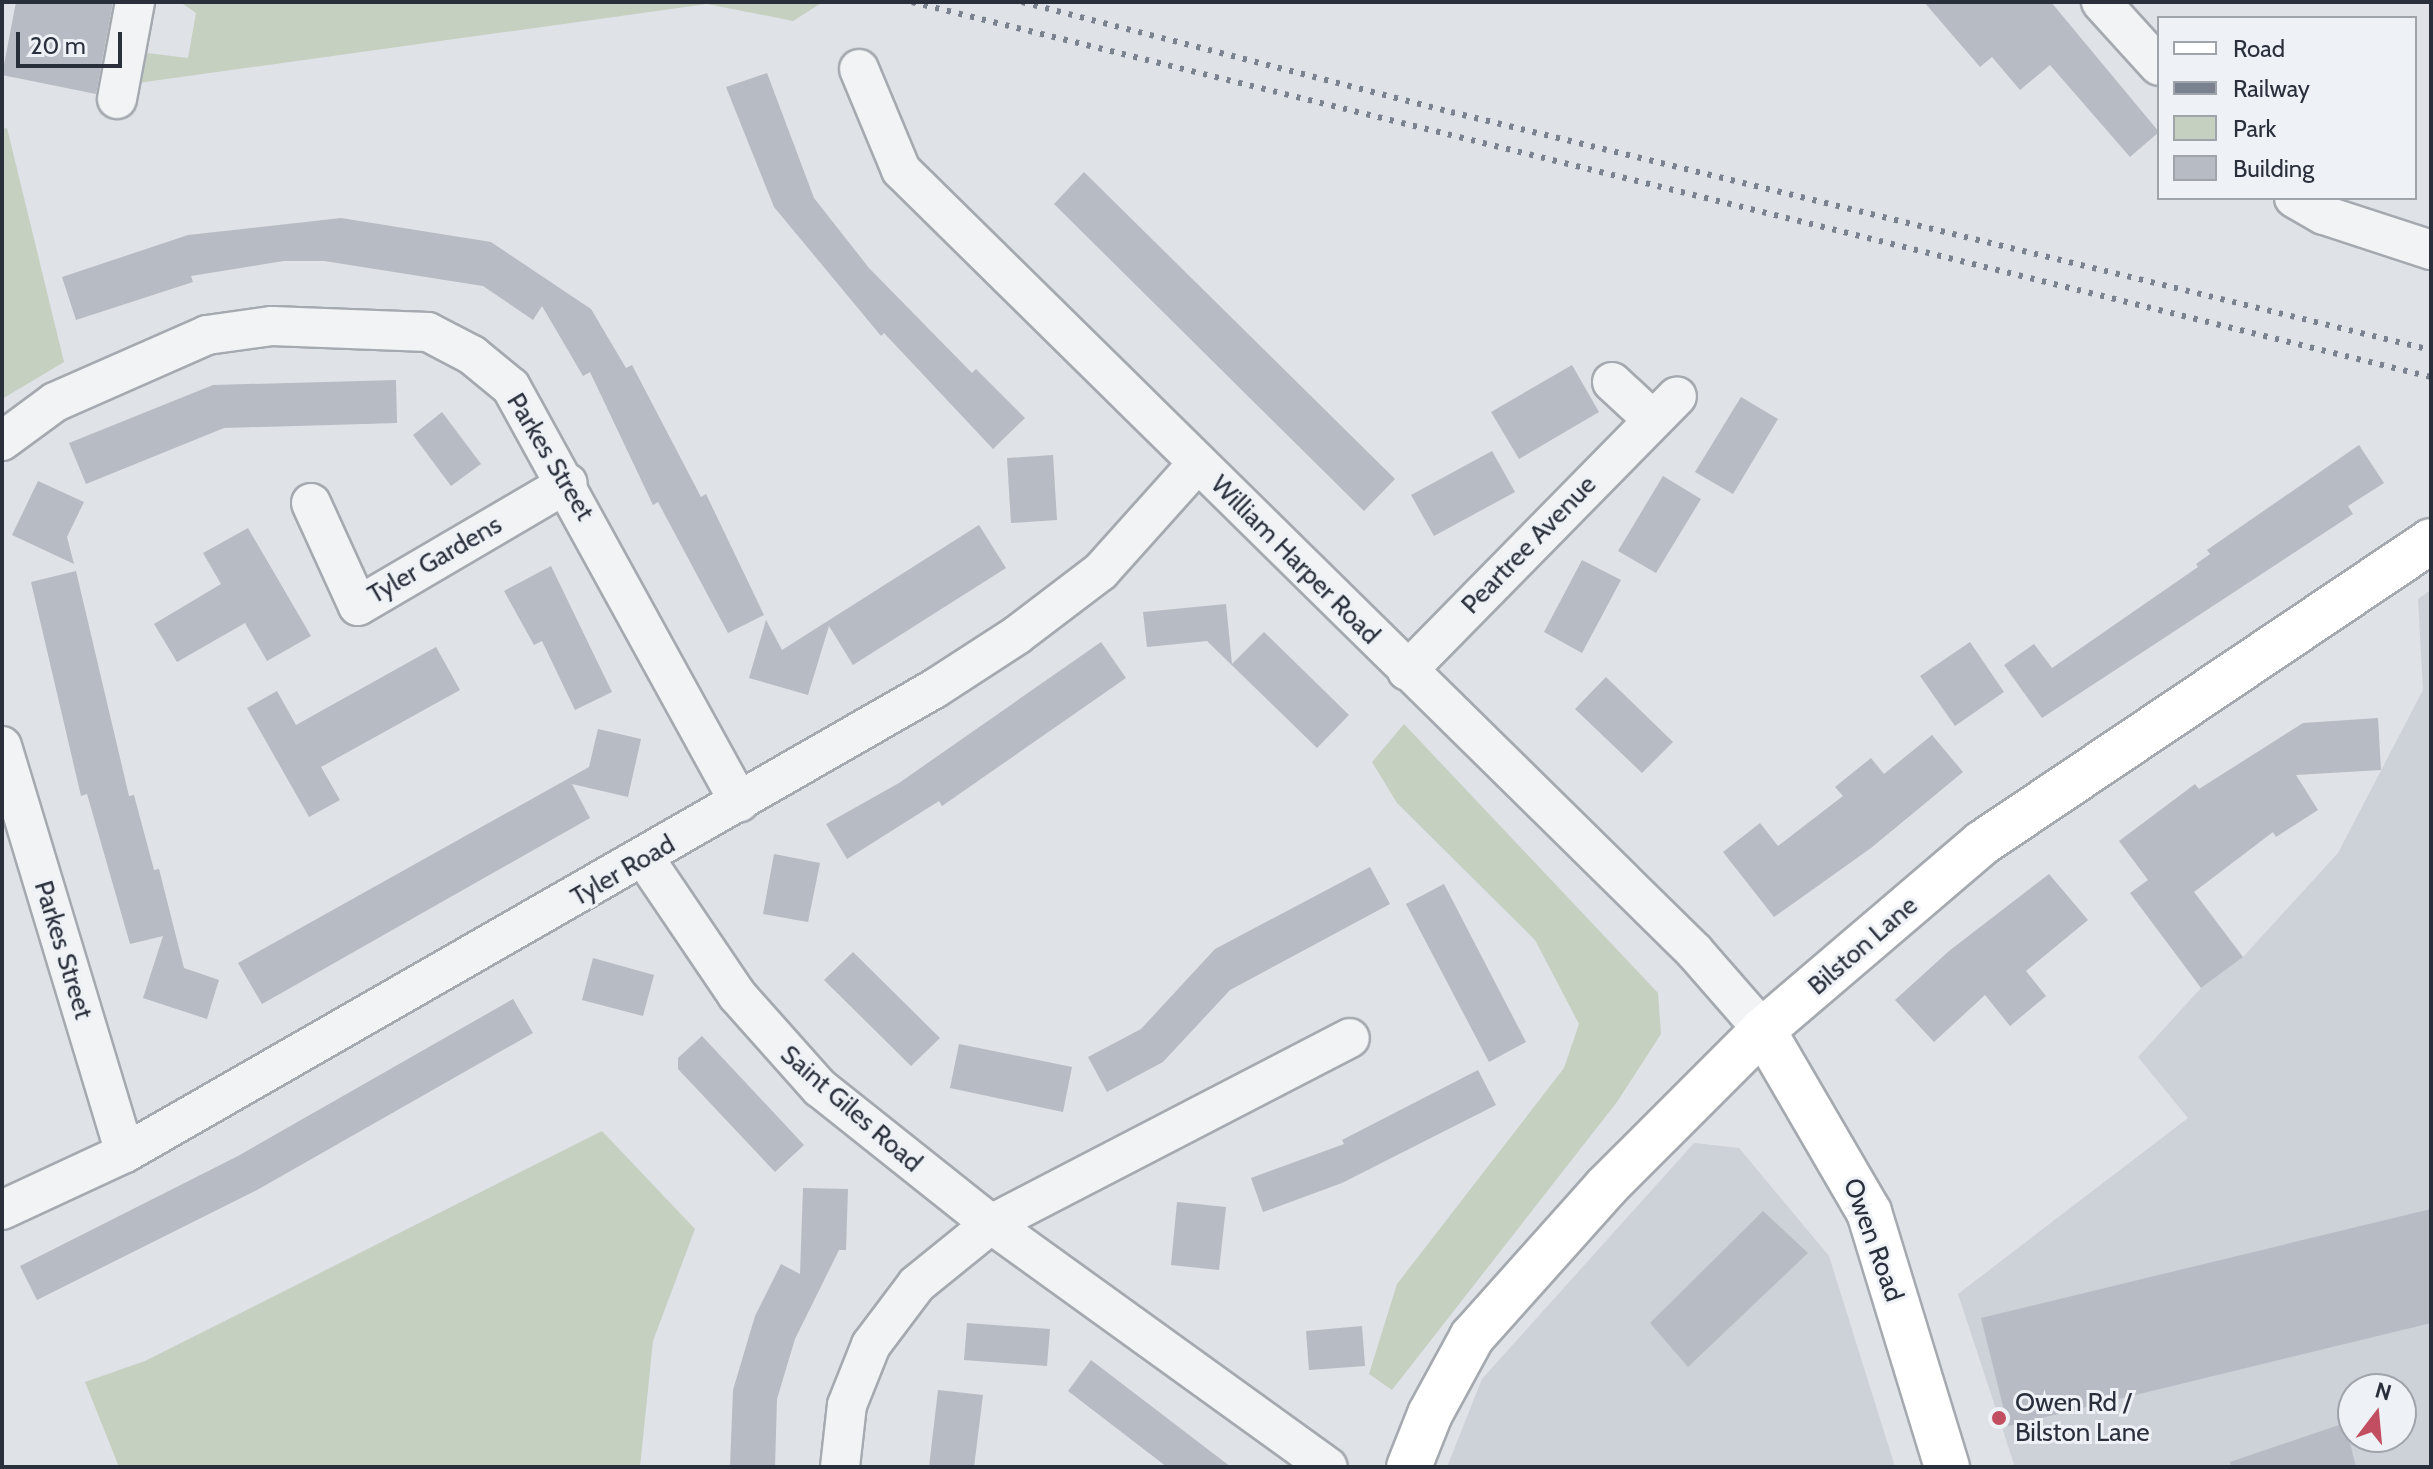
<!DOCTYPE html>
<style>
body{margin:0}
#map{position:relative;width:2433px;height:1469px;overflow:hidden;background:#dfe2e7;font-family:Cabin,sans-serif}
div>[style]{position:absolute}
.built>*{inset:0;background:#cdd1d8}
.green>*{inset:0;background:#c5d0c1}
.building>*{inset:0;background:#b7bbc3}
.roads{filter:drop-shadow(2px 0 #a5a9b0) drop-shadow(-2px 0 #a5a9b0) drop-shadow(0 2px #a5a9b0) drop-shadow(0 -2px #a5a9b0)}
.minor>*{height:38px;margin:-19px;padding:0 19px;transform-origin:19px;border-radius:19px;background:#f1f3f5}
.major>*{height:44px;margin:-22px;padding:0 22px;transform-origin:22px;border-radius:22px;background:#fff}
.rail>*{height:6px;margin-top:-3px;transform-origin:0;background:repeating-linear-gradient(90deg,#7a828f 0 4px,transparent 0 12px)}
.dots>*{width:22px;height:22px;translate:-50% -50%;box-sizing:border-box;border:4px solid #eef1f5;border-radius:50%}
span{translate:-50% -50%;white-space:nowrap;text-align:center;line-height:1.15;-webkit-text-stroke:6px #eef1f5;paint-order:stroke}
.street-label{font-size:26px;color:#29303c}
.poi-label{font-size:26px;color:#29303c}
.left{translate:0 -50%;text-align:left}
.frame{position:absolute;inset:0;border:4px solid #29303c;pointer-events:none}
.legend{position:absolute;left:2157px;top:16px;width:260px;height:184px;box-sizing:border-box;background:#eef1f5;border:2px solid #9fa4ab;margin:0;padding:10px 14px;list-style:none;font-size:24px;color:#29303c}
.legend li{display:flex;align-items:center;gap:16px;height:40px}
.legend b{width:40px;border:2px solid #9fa4ab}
.north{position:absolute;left:2337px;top:1373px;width:80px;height:80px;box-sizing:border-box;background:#eef1f5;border:2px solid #9fa4ab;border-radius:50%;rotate:16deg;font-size:22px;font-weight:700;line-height:32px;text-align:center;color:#29303c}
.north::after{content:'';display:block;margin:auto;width:28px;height:36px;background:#c14f61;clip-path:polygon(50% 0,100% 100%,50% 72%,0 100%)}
.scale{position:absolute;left:16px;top:32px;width:106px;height:36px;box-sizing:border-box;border:4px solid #29303c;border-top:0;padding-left:10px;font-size:24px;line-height:28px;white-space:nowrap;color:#29303c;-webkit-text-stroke:6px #eef1f5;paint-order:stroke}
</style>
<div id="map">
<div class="built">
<div style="clip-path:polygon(evenodd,2431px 590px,2431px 1467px,2015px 1467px,1958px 1294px,2188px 1118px,2138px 1057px,2201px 988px,2243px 957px,2338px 853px,2423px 690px,2418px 599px,2431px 590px,2353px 1389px,2401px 1389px,2401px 1437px,2353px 1437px,2353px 1389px)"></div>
<div style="clip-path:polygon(1694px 1143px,1739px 1148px,1829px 1256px,1895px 1467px,1447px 1467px,1482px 1379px)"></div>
</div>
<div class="green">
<div style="clip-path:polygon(180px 2px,823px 2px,793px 21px,707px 4px,138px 83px,147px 53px,188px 58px,196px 13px)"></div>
<div style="clip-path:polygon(7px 128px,64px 362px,2px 399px,2px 129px)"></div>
<div style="clip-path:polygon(1404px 724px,1658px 993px,1661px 1034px,1617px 1102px,1392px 1390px,1369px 1374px,1397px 1284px,1564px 1068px,1579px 1024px,1535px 940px,1397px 803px,1372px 762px)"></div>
<div style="clip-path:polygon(602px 1131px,695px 1229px,653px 1341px,640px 1467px,119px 1467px,85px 1382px,145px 1361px)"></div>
</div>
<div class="building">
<div style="clip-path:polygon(16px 2px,113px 2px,96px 94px,2px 75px)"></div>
<div style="clip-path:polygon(1924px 2px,2051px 2px,2159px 132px,2130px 157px,2050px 65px,2020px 90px,1992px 57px,1980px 67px)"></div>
<div style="clip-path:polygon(767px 73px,814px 198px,869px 268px,972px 373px,976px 369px,1025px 418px,993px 449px,884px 333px,881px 336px,774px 207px,726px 87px)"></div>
<div style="clip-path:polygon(1084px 172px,1395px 479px,1364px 511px,1054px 204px)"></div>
<div style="clip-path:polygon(341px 218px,491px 242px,591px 309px,626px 368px,632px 365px,701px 497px,706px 494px,764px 615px,728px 633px,658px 502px,653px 505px,590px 372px,583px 376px,542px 306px,533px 320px,483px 286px,324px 261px,284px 261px,191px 276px,193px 282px,76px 320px,62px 277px,188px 235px)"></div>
<div style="clip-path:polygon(1572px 365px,1599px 412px,1519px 459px,1491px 412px)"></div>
<div style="clip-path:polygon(396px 380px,397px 423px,224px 428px,86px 484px,69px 443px,213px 385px)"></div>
<div style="clip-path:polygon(1741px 397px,1778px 419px,1733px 494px,1695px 472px)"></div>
<div style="clip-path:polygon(442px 412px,481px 464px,451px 486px,413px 435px)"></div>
<div style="clip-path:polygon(2359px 445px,2384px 483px,2348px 506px,2353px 514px,2042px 718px,2004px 665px,2034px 644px,2052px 668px,2198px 567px,2196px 564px,2210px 554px,2207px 550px)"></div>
<div style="clip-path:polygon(1492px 451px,1515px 492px,1434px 536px,1411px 495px)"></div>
<div style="clip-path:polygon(1053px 455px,1057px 520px,1011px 523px,1007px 458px)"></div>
<div style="clip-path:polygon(1663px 476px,1701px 499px,1656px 573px,1618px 551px)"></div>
<div style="clip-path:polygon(38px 481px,84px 502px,67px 537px,74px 564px,12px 535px)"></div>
<div style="clip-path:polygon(979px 525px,1006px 568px,853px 665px,829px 626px,808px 695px,749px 678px,766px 620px,782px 650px)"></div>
<div style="clip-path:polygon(248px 528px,311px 636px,267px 661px,245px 623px,177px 662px,154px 624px,221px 584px,203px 553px)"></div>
<div style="clip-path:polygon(1582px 560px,1621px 580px,1582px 653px,1544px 632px)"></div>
<div style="clip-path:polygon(551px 566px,612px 692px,575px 710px,542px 641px,534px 645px,504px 591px)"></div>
<div style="clip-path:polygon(76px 571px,129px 796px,134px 795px,154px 870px,159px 869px,184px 968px,219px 980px,207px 1019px,143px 998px,163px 936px,130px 944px,87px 794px,81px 796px,31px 582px)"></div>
<div style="clip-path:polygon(1226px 604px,1232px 664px,1264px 632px,1349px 715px,1317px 748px,1207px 641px,1147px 647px,1143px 612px)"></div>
<div style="clip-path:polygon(1101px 642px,1126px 678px,942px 806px,939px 801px,847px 859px,826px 824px,899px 783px)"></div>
<div style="clip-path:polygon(1970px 642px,2004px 692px,1955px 726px,1920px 676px)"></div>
<div style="clip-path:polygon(436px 647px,460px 690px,321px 767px,340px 800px,309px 817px,247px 708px,277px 691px,296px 725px)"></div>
<div style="clip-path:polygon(1606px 677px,1673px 742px,1642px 773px,1575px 709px)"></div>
<div style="clip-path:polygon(2378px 718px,2381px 770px,2296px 775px,2318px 810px,2276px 837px,2273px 832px,2194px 892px,2243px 957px,2201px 988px,2130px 893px,2148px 880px,2119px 841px,2195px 784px,2199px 789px,2303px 723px)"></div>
<div style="clip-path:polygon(598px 729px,641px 739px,628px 797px,572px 784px,590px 818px,262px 1004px,238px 963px,589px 767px)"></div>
<div style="clip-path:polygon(1932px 735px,1963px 772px,1871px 848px,1774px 917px,1723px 852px,1760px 823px,1778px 846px,1843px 796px,1835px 787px,1871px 758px,1884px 774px)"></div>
<div style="clip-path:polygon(774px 854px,820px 863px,808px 922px,763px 914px)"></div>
<div style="clip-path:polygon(1370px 867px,1390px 904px,1230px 990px,1163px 1062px,1107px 1092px,1088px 1057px,1141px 1029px,1215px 949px)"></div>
<div style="clip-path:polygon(2049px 874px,2088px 920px,2026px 971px,2046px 996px,2010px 1026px,1985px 995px,1934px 1042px,1895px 1000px,1949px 951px)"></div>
<div style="clip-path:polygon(1444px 884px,1526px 1042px,1489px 1062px,1406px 904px)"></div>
<div style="clip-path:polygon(853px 952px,940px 1038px,911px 1066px,824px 980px)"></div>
<div style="clip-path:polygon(593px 958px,654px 975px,643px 1016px,582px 1000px)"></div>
<div style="clip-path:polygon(513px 999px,533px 1033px,257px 1190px,37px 1300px,20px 1266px,238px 1156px)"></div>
<div style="clip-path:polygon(702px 1036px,804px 1145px,775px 1172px,678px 1069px,678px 1058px)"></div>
<div style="clip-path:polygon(959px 1044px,1072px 1067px,1063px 1112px,950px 1088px)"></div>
<div style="clip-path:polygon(1478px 1070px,1496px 1105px,1342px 1183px,1263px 1212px,1251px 1178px,1344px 1144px,1342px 1140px)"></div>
<div style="clip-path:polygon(803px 1188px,848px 1189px,846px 1250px,839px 1250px,795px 1339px,777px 1399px,775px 1467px,730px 1467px,733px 1390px,755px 1316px,781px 1264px,800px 1274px)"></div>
<div style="clip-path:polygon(1177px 1202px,1226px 1207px,1219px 1270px,1171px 1265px)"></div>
<div style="clip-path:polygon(2431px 1209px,2431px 1323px,2008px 1426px,1981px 1318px)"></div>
<div style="clip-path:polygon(1763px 1211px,1808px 1253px,1688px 1367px,1650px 1323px)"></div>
<div style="clip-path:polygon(967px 1323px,1050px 1329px,1047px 1366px,964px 1360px)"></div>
<div style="clip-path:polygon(1362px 1326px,1365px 1366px,1309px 1370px,1306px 1331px)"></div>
<div style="clip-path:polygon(1091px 1360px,1231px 1467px,1167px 1467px,1068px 1391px)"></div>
<div style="clip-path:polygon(938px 1390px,983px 1395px,974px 1467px,929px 1467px)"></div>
<div style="clip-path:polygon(2345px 1423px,2356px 1467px,2231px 1467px,2230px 1462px)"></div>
</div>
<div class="roads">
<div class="minor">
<div style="left:2101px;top:2px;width:86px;rotate:47.8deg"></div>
<div style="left:859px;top:69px;width:109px;rotate:67.4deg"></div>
<div style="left:901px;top:170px;width:1114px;rotate:44.56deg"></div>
<div style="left:1695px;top:952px;width:103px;rotate:48.9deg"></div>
<div style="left:117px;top:99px;width:99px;rotate:-79.5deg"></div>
<div style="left:2294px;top:198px;width:34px;rotate:30deg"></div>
<div style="left:2324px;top:215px;width:113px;rotate:18.1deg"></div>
<div style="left:1612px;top:382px;width:54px;rotate:42.8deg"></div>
<div style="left:2px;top:441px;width:66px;rotate:-36.3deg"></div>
<div style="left:55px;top:402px;width:166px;rotate:-23.8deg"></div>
<div style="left:207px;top:335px;width:66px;rotate:-7.9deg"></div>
<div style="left:272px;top:326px;width:156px;rotate:2.2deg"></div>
<div style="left:428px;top:332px;width:50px;rotate:27.6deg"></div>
<div style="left:472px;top:355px;width:50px;rotate:39.4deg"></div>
<div style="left:511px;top:387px;width:474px;rotate:61.2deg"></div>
<div style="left:311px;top:503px;width:113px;rotate:65.5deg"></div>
<div style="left:358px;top:606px;width:243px;rotate:-30.4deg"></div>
<div style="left:1407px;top:671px;width:385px;rotate:-45.5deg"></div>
<div style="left:2px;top:746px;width:425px;rotate:73.2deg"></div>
<div style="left:645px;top:859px;width:164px;rotate:55.9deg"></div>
<div style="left:737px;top:995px;width:125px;rotate:48.3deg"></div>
<div style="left:820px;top:1088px;width:218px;rotate:38.5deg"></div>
<div style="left:991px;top:1224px;width:415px;rotate:35.8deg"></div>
<div style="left:2px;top:1210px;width:136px;rotate:-24.9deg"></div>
<div style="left:125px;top:1153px;width:933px;rotate:-29.84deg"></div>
<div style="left:934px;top:689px;width:99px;rotate:-33deg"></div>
<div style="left:1017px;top:635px;width:106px;rotate:-37.3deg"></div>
<div style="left:1101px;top:571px;width:144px;rotate:-48.1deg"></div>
<div style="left:840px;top:1467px;width:62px;rotate:-83.6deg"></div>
<div style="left:847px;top:1405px;width:65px;rotate:-68.2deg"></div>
<div style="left:871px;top:1345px;width:76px;rotate:-53deg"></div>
<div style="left:917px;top:1284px;width:95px;rotate:-39deg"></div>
<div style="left:991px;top:1224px;width:404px;rotate:-27.4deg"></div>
</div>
<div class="major">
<div style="left:1763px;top:1030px;width:211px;rotate:59.8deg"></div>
<div style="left:1869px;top:1212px;width:267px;rotate:73deg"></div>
<div style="left:1409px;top:1467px;width:57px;rotate:-68.4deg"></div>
<div style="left:1430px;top:1414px;width:88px;rotate:-61.4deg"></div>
<div style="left:1472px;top:1337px;width:201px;rotate:-48.2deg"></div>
<div style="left:1606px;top:1187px;width:222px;rotate:-45deg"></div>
<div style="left:1763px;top:1030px;width:288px;rotate:-40.5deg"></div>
<div style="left:1982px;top:843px;width:541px;rotate:-33.93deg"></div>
</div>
</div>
<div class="rail">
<div style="left:912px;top:2px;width:1565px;rotate:13.87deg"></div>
<div style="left:1022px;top:2px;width:443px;rotate:14.4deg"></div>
<div style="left:1451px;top:112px;width:1008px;rotate:13.65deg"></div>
</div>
<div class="dots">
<div style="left:1999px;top:1418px;background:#c14f61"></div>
</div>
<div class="street-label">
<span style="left:550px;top:457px;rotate:59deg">Parkes Street</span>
<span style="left:1529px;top:545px;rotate:-46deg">Peartree Avenue</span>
<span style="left:435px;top:560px;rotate:-30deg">Tyler Gardens</span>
<span style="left:1295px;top:560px;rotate:45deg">William Harper Road</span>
<span style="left:623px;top:871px;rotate:-30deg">Tyler Road</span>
<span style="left:1863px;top:946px;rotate:-41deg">Bilston Lane</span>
<span style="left:63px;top:950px;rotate:73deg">Parkes Street</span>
<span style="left:851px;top:1109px;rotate:41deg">Saint Giles Road</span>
<span style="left:1873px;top:1240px;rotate:70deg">Owen Road</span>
</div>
<div class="poi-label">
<span class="left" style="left:2015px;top:1418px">Owen Rd /<br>Bilston Lane</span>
</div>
<div class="frame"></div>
<ul class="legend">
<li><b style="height:10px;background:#fff"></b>Road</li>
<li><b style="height:10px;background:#7a828f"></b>Railway</li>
<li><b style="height:22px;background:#c5d0c1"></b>Park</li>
<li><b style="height:22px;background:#b7bbc3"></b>Building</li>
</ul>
<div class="north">N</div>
<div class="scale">20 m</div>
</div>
